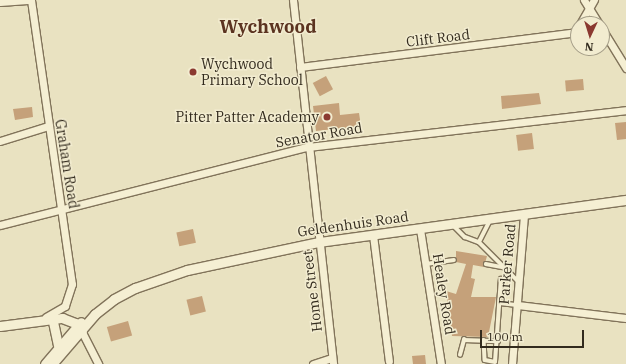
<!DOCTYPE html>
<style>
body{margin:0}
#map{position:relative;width:626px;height:364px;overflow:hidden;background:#e9e2c1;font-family:"IBM Plex Serif",serif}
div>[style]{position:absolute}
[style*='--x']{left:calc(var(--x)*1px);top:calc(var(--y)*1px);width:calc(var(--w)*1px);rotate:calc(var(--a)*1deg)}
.building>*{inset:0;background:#c5a17a;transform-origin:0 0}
.roads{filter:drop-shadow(1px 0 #81735a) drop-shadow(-1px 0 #81735a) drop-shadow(0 1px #81735a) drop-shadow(0 -1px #81735a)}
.lane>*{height:3.5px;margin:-1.75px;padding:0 1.75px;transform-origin:1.75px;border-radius:1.75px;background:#f5efd3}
.street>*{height:7px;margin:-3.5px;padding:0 3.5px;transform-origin:3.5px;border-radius:3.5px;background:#f5efd3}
.secondary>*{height:9px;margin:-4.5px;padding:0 4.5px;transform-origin:4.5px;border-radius:4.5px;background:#f5efd3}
.dots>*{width:11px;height:11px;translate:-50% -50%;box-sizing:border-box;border:2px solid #f2ecd0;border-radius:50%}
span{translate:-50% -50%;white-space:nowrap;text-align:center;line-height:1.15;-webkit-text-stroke:3px #f2ecd0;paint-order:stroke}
.street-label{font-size:14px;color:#322a1d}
.poi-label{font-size:14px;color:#322a1d}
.left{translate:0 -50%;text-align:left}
.right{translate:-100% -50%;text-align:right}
.district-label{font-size:18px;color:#5b3320;font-weight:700}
.north{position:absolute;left:570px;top:16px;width:40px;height:40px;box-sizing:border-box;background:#f2ecd0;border:1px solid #a59e88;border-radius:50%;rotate:184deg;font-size:11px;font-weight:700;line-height:16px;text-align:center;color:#322a1d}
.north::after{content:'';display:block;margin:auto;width:14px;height:18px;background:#8b3930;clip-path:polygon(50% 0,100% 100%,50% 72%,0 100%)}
.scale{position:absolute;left:480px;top:330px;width:104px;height:18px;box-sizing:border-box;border:2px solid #322a1d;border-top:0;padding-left:5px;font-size:12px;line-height:14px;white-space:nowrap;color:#322a1d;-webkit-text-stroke:3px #f2ecd0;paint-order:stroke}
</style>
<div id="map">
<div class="building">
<div style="left:326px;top:76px;width:15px;height:15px;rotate:62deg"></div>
<div style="left:583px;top:79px;width:11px;height:18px;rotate:85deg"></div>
<div style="clip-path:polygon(539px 93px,541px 104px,502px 109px,501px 96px)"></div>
<div style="clip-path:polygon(339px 103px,340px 115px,359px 113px,361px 126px,316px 131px,313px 106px)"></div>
<div style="clip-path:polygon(32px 107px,33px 117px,15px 120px,13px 109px)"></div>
<div style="clip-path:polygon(626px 122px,626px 139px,617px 140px,615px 123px)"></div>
<div style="left:532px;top:133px;width:16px;height:16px;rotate:83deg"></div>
<div style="left:193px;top:229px;width:14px;height:17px;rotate:78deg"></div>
<div style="clip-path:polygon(456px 251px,487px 256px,484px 267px,473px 265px,471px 278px,475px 279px,471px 297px,496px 297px,488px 337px,452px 336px,446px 291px,456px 294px,466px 264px,456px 262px)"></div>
<div style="left:202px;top:296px;width:16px;height:16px;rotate:76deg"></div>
<div style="left:128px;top:321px;width:15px;height:22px;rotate:74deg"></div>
<div style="clip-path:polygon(425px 355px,426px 364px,413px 364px,412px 356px)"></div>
</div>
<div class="roads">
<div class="lane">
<div style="--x:453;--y:225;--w:17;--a:45"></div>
<div style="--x:465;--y:237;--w:15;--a:20"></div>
<div style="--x:479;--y:242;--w:55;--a:45"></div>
<div style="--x:479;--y:242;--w:25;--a:-63"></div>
<div style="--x:426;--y:264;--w:28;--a:-8"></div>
<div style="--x:486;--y:264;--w:16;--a:11"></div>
<div style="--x:500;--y:303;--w:17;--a:7"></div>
<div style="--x:484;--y:340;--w:20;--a:87"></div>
<div style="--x:485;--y:360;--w:10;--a:11"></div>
<div style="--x:495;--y:362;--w:83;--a:-85.9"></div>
<div style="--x:460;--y:355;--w:16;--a:-75"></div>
<div style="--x:464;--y:340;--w:34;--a:2"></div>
</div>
<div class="street">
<div style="--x:31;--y:0;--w:287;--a:81.8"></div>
<div style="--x:72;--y:284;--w:23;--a:108"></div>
<div style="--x:65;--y:306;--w:22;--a:150"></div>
<div style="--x:293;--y:0;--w:366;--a:83.7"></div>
<div style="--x:584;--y:0;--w:28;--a:58"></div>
<div style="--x:0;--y:2;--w:31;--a:-4"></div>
<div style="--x:580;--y:24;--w:28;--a:-60"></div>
<div style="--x:602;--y:29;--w:46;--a:58.4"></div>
<div style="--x:300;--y:67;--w:280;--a:-7.2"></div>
<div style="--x:0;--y:141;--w:50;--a:-17.4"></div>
<div style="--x:0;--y:225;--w:317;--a:-14.3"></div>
<div style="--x:307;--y:147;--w:321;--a:-6.6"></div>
<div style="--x:420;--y:229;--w:137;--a:81.2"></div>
<div style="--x:373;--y:235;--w:127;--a:82.8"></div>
<div style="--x:517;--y:305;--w:110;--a:6.8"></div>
<div style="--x:82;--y:332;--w:36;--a:63"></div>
<div style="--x:313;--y:364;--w:20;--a:-18"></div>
<div style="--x:512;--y:364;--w:150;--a:-85.4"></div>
</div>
<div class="secondary">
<div style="--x:52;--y:317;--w:29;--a:78"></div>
<div style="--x:0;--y:326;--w:63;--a:-7.4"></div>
<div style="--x:62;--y:318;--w:14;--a:21"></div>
<div style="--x:75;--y:323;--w:11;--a:52"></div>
<div style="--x:45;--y:364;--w:55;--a:-49.4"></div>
<div style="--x:52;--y:364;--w:66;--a:-49.3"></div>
<div style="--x:95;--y:314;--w:24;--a:-38"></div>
<div style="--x:114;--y:299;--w:24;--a:-28"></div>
<div style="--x:135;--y:288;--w:55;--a:-19.1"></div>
<div style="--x:187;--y:270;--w:135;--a:-12"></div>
<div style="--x:319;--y:242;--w:310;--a:-7.8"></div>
</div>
</div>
<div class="dots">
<div style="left:193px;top:72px;background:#8b3930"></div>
<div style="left:327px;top:117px;background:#8b3930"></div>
</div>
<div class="street-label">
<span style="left:438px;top:38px;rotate:-7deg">Clift Road</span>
<span style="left:319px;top:135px;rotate:-10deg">Senator Road</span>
<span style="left:67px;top:164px;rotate:81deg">Graham Road</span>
<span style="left:353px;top:224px;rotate:-8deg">Geldenhuis Road</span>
<span style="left:507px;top:264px;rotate:-85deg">Parker Road</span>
<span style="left:312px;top:291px;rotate:-97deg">Home Street</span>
<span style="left:444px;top:294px;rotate:81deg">Healey Road</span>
</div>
<div class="poi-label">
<span class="left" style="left:201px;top:72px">Wychwood<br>Primary School</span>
<span class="right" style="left:319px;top:117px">Pitter Patter Academy</span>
</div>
<div class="district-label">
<span style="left:268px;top:27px">Wychwood</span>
</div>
<div class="north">N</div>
<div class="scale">100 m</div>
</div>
